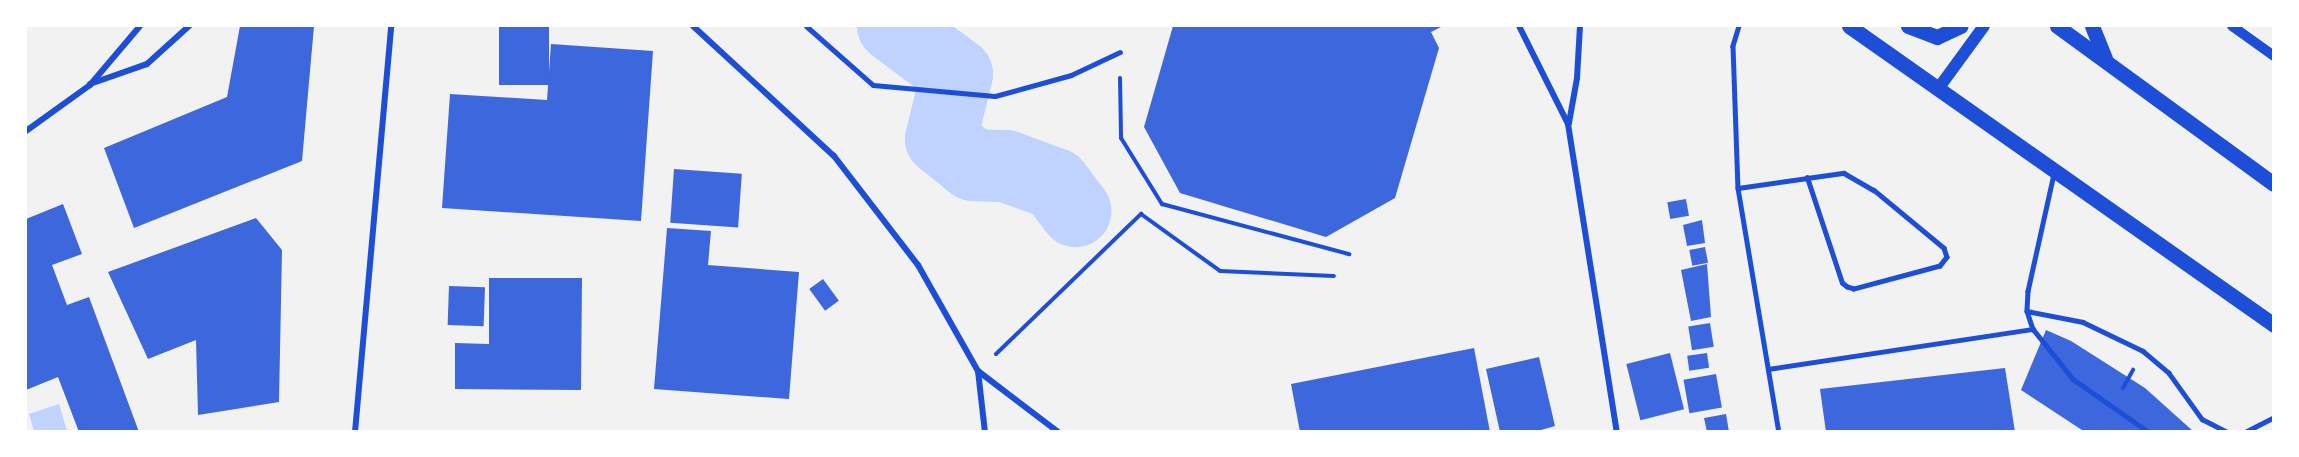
<!DOCTYPE html>
<style>
body{margin:0}
#map{position:relative;width:2299px;height:457px;overflow:hidden;background:#f2f2f2;font-family:Ubuntu,sans-serif}
div>[style]{position:absolute}
[style*='--x']{left:calc(var(--x)*1px);top:calc(var(--y)*1px);width:calc(var(--w)*1px);rotate:calc(var(--a)*1deg)}
.water>*{inset:0;background:#bfd3fe}
.river>*{height:72px;margin:-36px;padding:0 36px;transform-origin:36px;border-radius:36px;background:#bfd3fe}
.building>*{inset:0;background:#3d67dc;transform-origin:0 0}
.path>*{height:4px;margin:-2px;padding:0 2px;transform-origin:2px;border-radius:2px;background:#1d4ed8}
.service>*{height:4.5px;margin:-2.25px;padding:0 2.25px;transform-origin:2.25px;border-radius:2.25px;background:#1d4ed8}
.pedestrian>*{height:5px;margin:-2.5px;padding:0 2.5px;transform-origin:2.5px;border-radius:2.5px;background:#1d4ed8}
.minor>*{height:6px;margin:-3px;padding:0 3px;transform-origin:3px;border-radius:3px;background:#1d4ed8}
.tertiary>*{height:10px;margin:-5px;padding:0 5px;transform-origin:5px;border-radius:5px;background:#1d4ed8}
.secondary>*{height:12px;margin:-6px;padding:0 6px;transform-origin:6px;border-radius:6px;background:#1d4ed8}
.primary>*{height:15px;margin:-7.5px;padding:0 7.5px;transform-origin:7.5px;border-radius:7.5px;background:#1d4ed8}
span{translate:-50% -50%;white-space:nowrap;text-align:center;line-height:1.15;-webkit-text-stroke:4.5px #fff;paint-order:stroke}
.frame{position:absolute;inset:0;border:27px solid #fff;pointer-events:none}
</style>
<div id="map">
<div class="water">
<div style="clip-path:polygon(59px 404px,67px 431px,34px 431px,29px 414px)"></div>
</div>
<div class="river">
<div style="--x:893;--y:26;--w:80;--a:36.9"></div>
<div style="--x:957;--y:74;--w:67;--a:103.8"></div>
<div style="--x:941;--y:139;--w:41;--a:39.1"></div>
<div style="--x:973;--y:165;--w:33;--a:2"></div>
<div style="--x:1006;--y:166;--w:52;--a:20.2"></div>
<div style="--x:1055;--y:184;--w:34;--a:53"></div>
</div>
<div class="building">
<div style="clip-path:polygon(240px 26px,314px 26px,302px 161px,134px 228px,104px 148px,227px 97px)"></div>
<div style="left:499px;top:26px;width:50px;height:59px"></div>
<div style="clip-path:polygon(1173px 26px,1443px 26px,1431px 32px,1439px 48px,1395px 198px,1326px 237px,1180px 193px,1144px 127px)"></div>
<div style="clip-path:polygon(551px 44px,653px 51px,641px 221px,442px 208px,450px 94px,547px 100px)"></div>
<div style="left:674px;top:169px;width:68px;height:54px;rotate:4deg"></div>
<div style="left:1686px;top:199px;width:17px;height:19px;rotate:80deg"></div>
<div style="clip-path:polygon(63px 204px,82px 254px,52px 265px,67px 305px,89px 297px,139px 432px,79px 432px,58px 377px,26px 390px,26px 219px)"></div>
<div style="clip-path:polygon(256px 218px,282px 250px,279px 402px,198px 415px,196px 340px,148px 359px,108px 272px)"></div>
<div style="clip-path:polygon(1702px 220px,1705px 243px,1687px 246px,1683px 225px)"></div>
<div style="clip-path:polygon(667px 228px,711px 231px,708px 265px,799px 272px,789px 399px,654px 389px)"></div>
<div style="left:1705px;top:247px;width:16px;height:16px;rotate:79deg"></div>
<div style="clip-path:polygon(1707px 264px,1711px 317px,1691px 321px,1681px 270px)"></div>
<div style="clip-path:polygon(489px 278px,582px 278px,581px 390px,455px 389px,455px 343px,489px 344px)"></div>
<div style="left:823px;top:279px;width:27px;height:17px;rotate:54deg"></div>
<div style="left:449px;top:286px;width:36px;height:39px;rotate:2deg"></div>
<div style="left:1710px;top:323px;width:24px;height:22px;rotate:81deg"></div>
<div style="clip-path:polygon(2046px 330px,2071px 341px,2145px 388px,2194px 432px,2085px 432px,2021px 390px)"></div>
<div style="clip-path:polygon(1474px 348px,1490px 432px,1300px 432px,1291px 384px)"></div>
<div style="left:1670px;top:353px;width:58px;height:45px;rotate:76deg"></div>
<div style="left:1707px;top:353px;width:15px;height:20px;rotate:82deg"></div>
<div style="clip-path:polygon(1539px 357px,1555px 426px,1534px 432px,1500px 432px,1486px 369px)"></div>
<div style="clip-path:polygon(2005px 368px,2015px 432px,1826px 432px,1820px 389px)"></div>
<div style="left:1716px;top:374px;width:34px;height:33px;rotate:80deg"></div>
<div style="clip-path:polygon(1726px 414px,1729px 432px,1707px 432px,1704px 418px)"></div>
</div>
<div class="path">
<div style="--x:1120;--y:78;--w:60;--a:89"></div>
<div style="--x:1121;--y:138;--w:78;--a:58.2"></div>
<div style="--x:1162;--y:204;--w:194;--a:15"></div>
<div style="--x:996;--y:354;--w:202;--a:-44"></div>
<div style="--x:1141;--y:214;--w:97;--a:35.8"></div>
<div style="--x:1220;--y:271;--w:114;--a:2.5"></div>
<div style="--x:2123;--y:388;--w:21;--a:-61"></div>
</div>
<div class="service">
<div style="--x:1739;--y:26;--w:21;--a:107"></div>
<div style="--x:1733;--y:46;--w:142;--a:88"></div>
<div style="--x:1738;--y:188;--w:247;--a:80.5"></div>
<div style="--x:2054;--y:174;--w:120;--a:102.5"></div>
<div style="--x:2028;--y:291;--w:20;--a:93"></div>
<div style="--x:2027;--y:311;--w:19;--a:72"></div>
<div style="--x:2033;--y:329;--w:64;--a:51.3"></div>
<div style="--x:2073;--y:379;--w:93;--a:34.9"></div>
<div style="--x:1738;--y:188;--w:70;--a:-8.2"></div>
<div style="--x:1807;--y:178;--w:37;--a:-8"></div>
<div style="--x:1844;--y:173;--w:34;--a:30"></div>
<div style="--x:1874;--y:190;--w:91;--a:39.6"></div>
<div style="--x:1944;--y:248;--w:9;--a:72"></div>
<div style="--x:1947;--y:257;--w:11;--a:128"></div>
<div style="--x:1940;--y:266;--w:89;--a:165"></div>
<div style="--x:1854;--y:289;--w:7;--a:-164"></div>
<div style="--x:1847;--y:287;--w:6;--a:-141"></div>
<div style="--x:1842;--y:283;--w:111;--a:-108.4"></div>
<div style="--x:2027;--y:311;--w:57;--a:11.1"></div>
<div style="--x:2083;--y:322;--w:67;--a:25.8"></div>
<div style="--x:2143;--y:351;--w:34;--a:40"></div>
<div style="--x:2169;--y:373;--w:57;--a:54.3"></div>
<div style="--x:2202;--y:419;--w:28;--a:27"></div>
<div style="--x:1768;--y:369;--w:268;--a:-8.6"></div>
<div style="--x:2245;--y:432;--w:33;--a:-27"></div>
</div>
<div class="pedestrian">
<div style="--x:806;--y:26;--w:89;--a:41.4"></div>
<div style="--x:873;--y:85;--w:122;--a:5.2"></div>
<div style="--x:995;--y:96;--w:79;--a:-15.4"></div>
<div style="--x:1071;--y:75;--w:54;--a:-25.1"></div>
</div>
<div class="minor">
<div style="--x:693;--y:26;--w:192;--a:42.7"></div>
<div style="--x:834;--y:156;--w:138;--a:52.4"></div>
<div style="--x:918;--y:265;--w:122;--a:60.5"></div>
<div style="--x:978;--y:371;--w:101;--a:37.3"></div>
<div style="--x:1519;--y:26;--w:110;--a:63.4"></div>
<div style="--x:1568;--y:124;--w:312;--a:81"></div>
<div style="--x:90;--y:84;--w:60;--a:-19.3"></div>
<div style="--x:147;--y:64;--w:57;--a:-42.1"></div>
<div style="--x:1569;--y:123;--w:46;--a:-79.9"></div>
<div style="--x:1577;--y:78;--w:52;--a:-86.7"></div>
<div style="--x:26;--y:131;--w:79;--a:-35.7"></div>
<div style="--x:90;--y:85;--w:77;--a:-49.7"></div>
<div style="--x:978;--y:371;--w:61;--a:83.5"></div>
<div style="--x:355;--y:432;--w:408;--a:-84.9"></div>
</div>
<div class="tertiary">
<div style="--x:2232;--y:26;--w:52;--a:35.5"></div>
</div>
<div class="secondary">
<div style="--x:1938;--y:89;--w:78;--a:-53.9"></div>
</div>
<div class="primary">
<div style="--x:1849;--y:26;--w:520;--a:35.13"></div>
<div style="--x:1908;--y:26;--w:31;--a:21"></div>
<div style="--x:1937;--y:37;--w:26;--a:-25"></div>
<div style="--x:2057;--y:26;--w:268;--a:36.1"></div>
<div style="--x:2092;--y:26;--w:35;--a:68"></div>
</div>
<div class="frame"></div>
</div>
